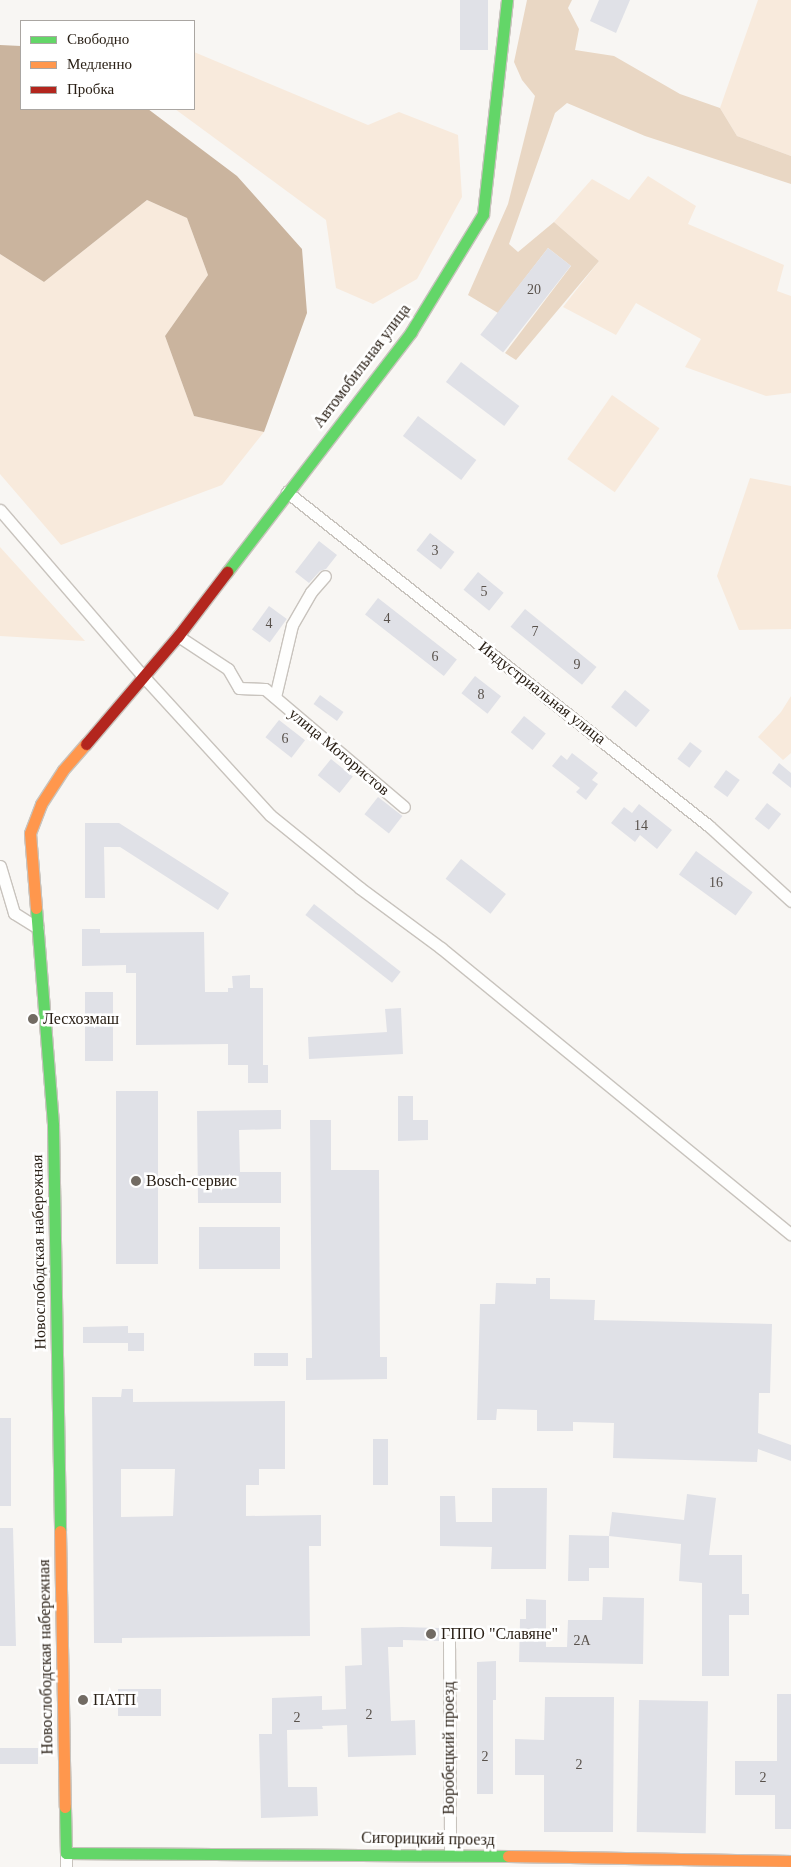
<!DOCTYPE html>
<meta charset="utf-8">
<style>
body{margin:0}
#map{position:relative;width:791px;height:1867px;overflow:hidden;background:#f8f6f3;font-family:Georgia,serif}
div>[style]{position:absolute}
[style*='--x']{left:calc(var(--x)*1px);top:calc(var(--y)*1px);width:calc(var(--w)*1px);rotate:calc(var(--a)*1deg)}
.green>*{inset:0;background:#f8eadc;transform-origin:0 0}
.forest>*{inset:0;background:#e9d7c4}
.water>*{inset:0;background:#cab49e}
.building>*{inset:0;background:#e0e1e7;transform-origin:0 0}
.roads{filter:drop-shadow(1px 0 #c8c3bd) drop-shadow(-1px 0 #c8c3bd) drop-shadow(0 1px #c8c3bd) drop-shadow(0 -1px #c8c3bd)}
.street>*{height:11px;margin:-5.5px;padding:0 5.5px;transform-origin:5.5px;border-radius:5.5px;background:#fefefd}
.fast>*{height:11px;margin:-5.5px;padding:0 5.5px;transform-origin:5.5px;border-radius:5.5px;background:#63d668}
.slow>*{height:11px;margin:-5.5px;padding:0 5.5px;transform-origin:5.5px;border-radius:5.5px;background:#ff974d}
.jam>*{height:11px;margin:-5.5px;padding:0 5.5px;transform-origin:5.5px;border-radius:5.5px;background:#b3261e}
.dots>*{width:14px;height:14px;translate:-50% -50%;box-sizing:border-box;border:2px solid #fff;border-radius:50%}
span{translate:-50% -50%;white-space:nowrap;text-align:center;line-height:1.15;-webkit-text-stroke:5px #fff;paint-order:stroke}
.number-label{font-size:14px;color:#58514b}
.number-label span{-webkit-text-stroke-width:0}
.street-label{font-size:16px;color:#2a2016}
.poi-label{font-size:16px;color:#2a2016}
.left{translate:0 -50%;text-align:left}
.legend{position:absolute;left:20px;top:20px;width:175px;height:90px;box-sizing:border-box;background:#fff;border:1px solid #aaa6a2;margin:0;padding:6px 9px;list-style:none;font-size:15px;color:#2a2016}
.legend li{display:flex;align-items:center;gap:10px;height:25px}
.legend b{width:25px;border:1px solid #aaa6a2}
</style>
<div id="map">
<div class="green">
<div style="clip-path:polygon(758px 0,791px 0,791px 156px,737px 136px,720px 108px)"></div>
<div style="clip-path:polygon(194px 52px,368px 125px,399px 112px,458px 135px,462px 197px,417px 279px,373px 304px,336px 288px,326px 220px,175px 109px,194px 109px)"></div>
<div style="clip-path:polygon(648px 176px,696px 206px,688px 224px,784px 265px,777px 291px,791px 296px,791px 393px,766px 396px,685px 367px,701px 339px,636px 303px,616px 335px,563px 307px,599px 261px,554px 222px,592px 179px,629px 200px)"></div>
<div style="clip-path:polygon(147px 200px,187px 218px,208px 275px,165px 336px,194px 416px,264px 432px,222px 485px,61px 545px,0 474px,0 254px,44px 282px)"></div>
<div style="left:612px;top:395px;width:58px;height:78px;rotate:35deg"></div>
<div style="clip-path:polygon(750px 478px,791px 486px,791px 629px,739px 630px,717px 576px)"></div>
<div style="clip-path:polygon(0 547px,85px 641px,0 636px)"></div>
<div style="clip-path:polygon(791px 696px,791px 753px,783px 760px,758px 737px,781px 712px)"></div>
</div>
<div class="forest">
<div style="clip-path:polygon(527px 0,572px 0,568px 8px,579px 29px,575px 50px,614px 56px,680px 94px,720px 108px,737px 136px,791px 156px,791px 184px,645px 136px,567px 103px,555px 113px,509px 244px,518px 252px,554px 222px,599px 261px,516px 360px,505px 353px,571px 266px,548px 248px,498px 313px,468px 295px,508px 204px,535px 96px,522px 80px,514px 62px)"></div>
</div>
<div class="water">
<div style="clip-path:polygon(0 45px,21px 46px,21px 109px,148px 109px,237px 176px,302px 249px,307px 313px,264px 432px,194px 416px,165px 336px,208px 275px,187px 218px,147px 200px,44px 282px,0 254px)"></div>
</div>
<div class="building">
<div style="left:460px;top:0;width:28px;height:50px"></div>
<div style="clip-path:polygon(599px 0,630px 0,616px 33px,590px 21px)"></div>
<div style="left:548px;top:248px;width:29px;height:110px;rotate:38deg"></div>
<div style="left:461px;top:362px;width:73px;height:25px;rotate:37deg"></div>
<div style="left:418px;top:416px;width:73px;height:25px;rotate:37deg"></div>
<div style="left:430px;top:533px;width:31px;height:22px;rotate:38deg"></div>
<div style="clip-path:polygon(319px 541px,337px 555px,326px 569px,320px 571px,309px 583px,295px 572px)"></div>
<div style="left:478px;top:572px;width:33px;height:23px;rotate:39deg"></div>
<div style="left:378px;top:598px;width:100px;height:21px;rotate:38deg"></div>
<div style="left:269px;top:606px;width:22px;height:29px;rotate:36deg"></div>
<div style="left:525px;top:609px;width:92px;height:23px;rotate:39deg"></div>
<div style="left:475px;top:676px;width:33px;height:22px;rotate:38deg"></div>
<div style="left:625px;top:690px;width:32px;height:22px;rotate:39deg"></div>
<div style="left:320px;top:695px;width:29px;height:11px;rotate:36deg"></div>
<div style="left:524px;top:716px;width:28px;height:21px;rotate:39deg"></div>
<div style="left:279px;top:720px;width:33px;height:22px;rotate:38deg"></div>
<div style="left:690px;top:742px;width:15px;height:21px;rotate:37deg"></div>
<div style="clip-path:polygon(572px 753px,598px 773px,592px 780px,598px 784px,586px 800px,576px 792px,580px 788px,552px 766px,561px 755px,567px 760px)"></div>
<div style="left:331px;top:759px;width:28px;height:21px;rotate:39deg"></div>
<div style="clip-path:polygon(779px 763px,791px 773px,791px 788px,772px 773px)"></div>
<div style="left:726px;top:770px;width:17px;height:21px;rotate:36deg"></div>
<div style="left:378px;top:797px;width:31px;height:22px;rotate:38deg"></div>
<div style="left:767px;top:803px;width:18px;height:20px;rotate:38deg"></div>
<div style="clip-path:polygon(639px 804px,672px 830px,657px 849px,640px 835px,635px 842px,611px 823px,624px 807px,632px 813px)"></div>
<div style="clip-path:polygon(85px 823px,119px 823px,229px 893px,218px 910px,120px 847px,104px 847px,105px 898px,85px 898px)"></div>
<div style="left:696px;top:851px;width:70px;height:29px;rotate:36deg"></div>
<div style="left:461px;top:859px;width:57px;height:25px;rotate:38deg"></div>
<div style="left:314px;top:904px;width:110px;height:14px;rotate:38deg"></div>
<div style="clip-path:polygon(82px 929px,100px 929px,100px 933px,204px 932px,205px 992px,228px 992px,228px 988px,233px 988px,232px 976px,250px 975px,250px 988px,263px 988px,263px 1065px,268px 1065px,268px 1083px,248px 1083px,248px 1065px,228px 1065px,228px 1044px,136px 1045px,136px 973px,126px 973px,126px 965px,82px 966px)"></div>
<div style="left:85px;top:992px;width:28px;height:69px"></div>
<div style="clip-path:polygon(401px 1008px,403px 1054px,309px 1059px,308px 1037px,387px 1032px,385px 1009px)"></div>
<div style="left:116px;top:1091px;width:42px;height:173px"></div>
<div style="clip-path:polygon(398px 1096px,413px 1096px,413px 1120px,428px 1120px,428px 1140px,398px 1141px)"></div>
<div style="clip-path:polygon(281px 1110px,281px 1129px,239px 1130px,240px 1172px,281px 1172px,281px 1203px,198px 1203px,197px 1111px)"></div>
<div style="clip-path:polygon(310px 1120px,331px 1120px,331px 1170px,379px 1170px,380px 1357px,387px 1357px,387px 1379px,306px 1380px,306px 1358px,312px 1358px)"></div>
<div style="left:199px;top:1227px;width:81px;height:42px"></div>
<div style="clip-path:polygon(536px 1278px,550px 1278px,550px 1299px,595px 1300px,594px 1320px,772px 1324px,770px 1393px,759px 1393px,758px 1433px,791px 1445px,791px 1461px,758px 1449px,757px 1462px,613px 1458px,614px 1423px,573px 1422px,573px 1431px,537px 1431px,537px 1410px,497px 1409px,496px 1420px,477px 1420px,480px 1304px,495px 1304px,496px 1283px,536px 1284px)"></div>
<div style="clip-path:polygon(128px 1326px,128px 1333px,144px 1333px,144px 1351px,128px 1351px,128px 1337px,128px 1343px,83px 1343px,83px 1327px)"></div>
<div style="left:254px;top:1353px;width:34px;height:13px"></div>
<div style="clip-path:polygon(evenodd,122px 1389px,133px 1389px,133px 1402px,285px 1401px,285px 1469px,259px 1469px,259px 1485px,246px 1485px,246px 1516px,321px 1515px,321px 1546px,309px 1546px,310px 1636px,122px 1638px,122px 1643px,94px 1643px,92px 1397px,121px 1397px,122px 1389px,121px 1469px,175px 1469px,173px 1516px,121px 1517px,121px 1469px)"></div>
<div style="left:0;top:1418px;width:11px;height:88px"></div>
<div style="left:373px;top:1439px;width:15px;height:46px"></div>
<div style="clip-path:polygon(492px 1488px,547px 1488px,546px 1569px,491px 1569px,492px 1547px,440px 1546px,440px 1496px,455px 1496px,456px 1522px,492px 1522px)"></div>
<div style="clip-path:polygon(687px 1494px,716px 1498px,709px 1555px,742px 1555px,742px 1594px,749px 1594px,749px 1615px,729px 1615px,729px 1676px,702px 1676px,702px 1583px,679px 1581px,681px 1544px,609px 1536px,612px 1512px,684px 1520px)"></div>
<div style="clip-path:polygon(0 1528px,13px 1528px,16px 1646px,0 1646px)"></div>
<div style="clip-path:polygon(569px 1535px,609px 1536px,609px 1568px,589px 1568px,589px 1581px,568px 1581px)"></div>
<div style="clip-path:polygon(603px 1597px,644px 1598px,643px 1664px,519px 1662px,520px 1619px,526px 1619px,526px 1599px,546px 1600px,546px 1647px,567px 1647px,568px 1620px,602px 1620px)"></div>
<div style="clip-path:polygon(402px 1627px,439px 1628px,439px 1641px,403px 1640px,403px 1647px,388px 1647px,391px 1721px,415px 1720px,416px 1755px,348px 1757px,347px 1725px,322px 1726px,323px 1729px,287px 1730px,288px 1787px,317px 1787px,318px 1816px,261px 1818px,259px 1734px,272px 1734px,272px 1698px,322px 1696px,322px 1710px,346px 1709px,345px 1666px,362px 1665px,361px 1628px)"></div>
<div style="clip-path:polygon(496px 1661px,496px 1700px,493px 1700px,493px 1794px,477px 1794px,477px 1662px)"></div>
<div style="left:118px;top:1689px;width:43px;height:27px"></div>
<div style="clip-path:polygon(777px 1694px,791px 1694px,791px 1829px,775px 1829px,775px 1795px,735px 1795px,735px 1761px,777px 1761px)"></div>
<div style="clip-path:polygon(545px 1697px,614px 1697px,613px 1832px,544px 1832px,544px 1775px,515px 1775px,515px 1739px,544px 1740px)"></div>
<div style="left:639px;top:1700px;width:69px;height:132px;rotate:1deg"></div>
<div style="left:0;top:1748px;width:38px;height:16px"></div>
</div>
<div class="roads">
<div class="street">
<div style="--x:287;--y:492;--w:538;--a:38.36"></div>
<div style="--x:709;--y:826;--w:111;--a:42.4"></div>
<div style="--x:0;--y:510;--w:219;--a:49.3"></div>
<div style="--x:143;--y:676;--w:188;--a:47.6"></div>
<div style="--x:270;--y:815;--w:116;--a:39"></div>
<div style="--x:360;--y:888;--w:101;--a:36.5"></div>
<div style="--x:441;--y:948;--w:452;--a:39.3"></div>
<div style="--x:178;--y:636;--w:60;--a:33.4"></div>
<div style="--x:228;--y:669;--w:22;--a:60"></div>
<div style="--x:239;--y:688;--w:26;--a:2"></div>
<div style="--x:265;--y:689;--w:182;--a:40.3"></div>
<div style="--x:275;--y:697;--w:74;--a:-76.7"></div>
<div style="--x:292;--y:625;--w:38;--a:-60"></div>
<div style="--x:311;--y:592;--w:21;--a:-49"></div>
<div style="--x:0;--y:866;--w:49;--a:73.4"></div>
<div style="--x:14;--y:913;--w:28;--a:32"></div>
<div style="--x:449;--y:1641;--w:214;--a:89.7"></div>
<div style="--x:66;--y:1853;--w:14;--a:90"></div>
</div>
<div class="fast">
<div style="--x:227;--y:572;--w:302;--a:-52.5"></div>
<div style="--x:411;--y:332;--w:138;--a:-58.6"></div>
<div style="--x:483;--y:214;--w:215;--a:-83.6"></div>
<div style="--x:36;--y:908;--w:218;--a:85.5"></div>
<div style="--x:53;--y:1125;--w:406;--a:89"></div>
<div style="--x:65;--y:1807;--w:46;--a:88.8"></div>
<div style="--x:66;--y:1853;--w:442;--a:0.4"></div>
</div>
<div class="slow">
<div style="--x:36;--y:908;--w:75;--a:-94.6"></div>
<div style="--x:30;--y:833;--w:31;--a:-69"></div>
<div style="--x:41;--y:804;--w:40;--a:-57.1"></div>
<div style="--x:63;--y:770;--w:35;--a:-49"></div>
<div style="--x:60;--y:1531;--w:276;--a:89"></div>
<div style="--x:508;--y:1856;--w:283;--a:1"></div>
</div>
<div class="jam">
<div style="--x:86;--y:744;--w:142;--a:-49.6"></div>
<div style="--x:178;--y:636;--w:81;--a:-52.6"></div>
</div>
</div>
<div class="dots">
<div style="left:33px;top:1019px;background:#726b63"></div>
<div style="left:136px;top:1181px;background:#726b63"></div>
<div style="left:431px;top:1634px;background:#726b63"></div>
<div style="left:83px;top:1700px;background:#726b63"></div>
</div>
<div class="number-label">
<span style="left:534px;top:290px">20</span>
<span style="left:435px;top:551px">3</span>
<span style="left:484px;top:592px">5</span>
<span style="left:387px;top:619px">4</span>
<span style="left:269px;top:624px">4</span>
<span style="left:535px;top:632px">7</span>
<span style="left:435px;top:657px">6</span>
<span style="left:577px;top:665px">9</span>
<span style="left:481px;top:695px">8</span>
<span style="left:285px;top:739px">6</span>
<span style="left:641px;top:826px">14</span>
<span style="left:716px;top:883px">16</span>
<span style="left:582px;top:1641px">2А</span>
<span style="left:369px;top:1715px">2</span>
<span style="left:297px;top:1718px">2</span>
<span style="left:485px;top:1757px">2</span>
<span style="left:579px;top:1765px">2</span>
<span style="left:763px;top:1778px">2</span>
</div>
<div class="street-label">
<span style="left:362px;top:366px;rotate:-53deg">Автомобильная улица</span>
<span style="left:542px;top:693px;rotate:38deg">Индустриальная улица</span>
<span style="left:339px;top:752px;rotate:40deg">улица Мотористов</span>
<span style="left:39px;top:1252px;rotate:-91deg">Новослободская набережная</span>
<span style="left:46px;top:1657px;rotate:-91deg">Новослободская набережная</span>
<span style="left:449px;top:1748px;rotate:-90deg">Воробецкий проезд</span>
<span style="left:428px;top:1839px;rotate:1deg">Сигорицкий проезд</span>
</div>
<div class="poi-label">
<span class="left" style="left:43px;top:1019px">Лесхозмаш</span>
<span class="left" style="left:146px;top:1181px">Bosch-сервис</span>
<span class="left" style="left:441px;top:1634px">ГППО "Славяне"</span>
<span class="left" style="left:93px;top:1700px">ПАТП</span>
</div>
<ul class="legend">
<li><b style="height:6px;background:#63d668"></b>Свободно</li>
<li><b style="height:6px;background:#ff974d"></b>Медленно</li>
<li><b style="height:6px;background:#b3261e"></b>Пробка</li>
</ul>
</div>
